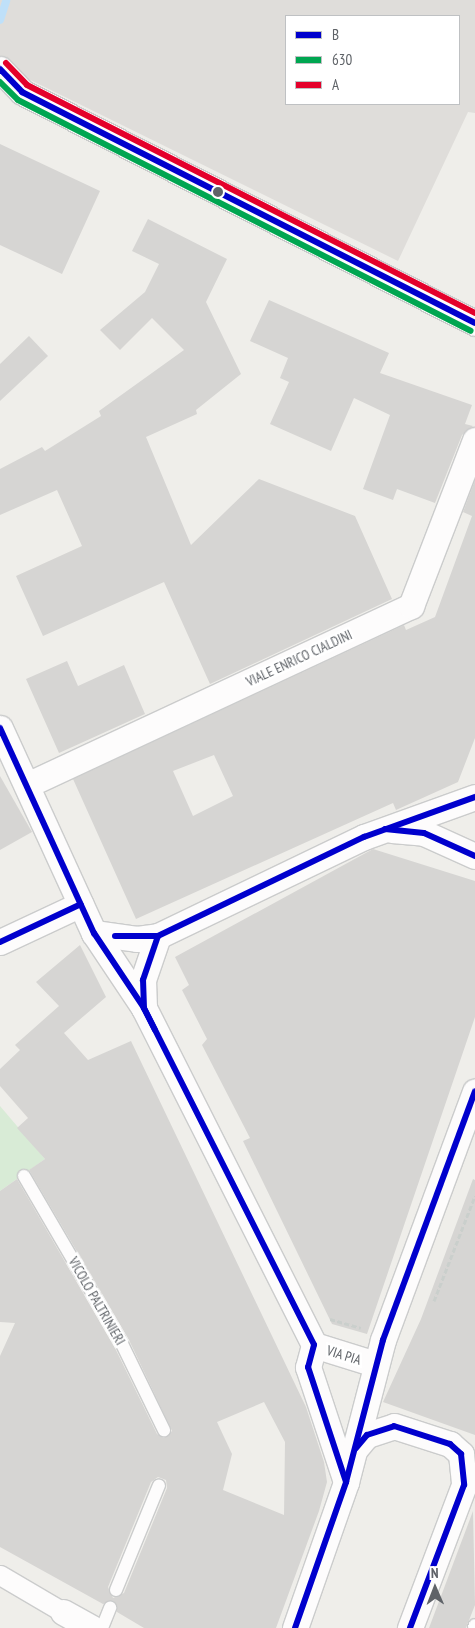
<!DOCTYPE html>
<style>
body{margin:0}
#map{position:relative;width:475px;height:1628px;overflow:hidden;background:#efeeea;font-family:"PT Sans Narrow",sans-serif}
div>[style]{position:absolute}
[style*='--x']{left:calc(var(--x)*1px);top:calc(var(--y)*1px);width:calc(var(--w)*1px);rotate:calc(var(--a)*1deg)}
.industrial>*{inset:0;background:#dfddda}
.green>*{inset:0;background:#d8ebd6}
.stream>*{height:8px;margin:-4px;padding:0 4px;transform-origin:4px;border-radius:4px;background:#bfe0f9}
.building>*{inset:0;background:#d6d5d3}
.path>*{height:3px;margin-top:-1.5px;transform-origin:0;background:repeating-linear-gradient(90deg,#cacfcc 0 5px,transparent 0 7.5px)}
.roads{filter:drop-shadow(1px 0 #cbcccc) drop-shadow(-1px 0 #cbcccc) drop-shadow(0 1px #cbcccc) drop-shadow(0 -1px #cbcccc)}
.service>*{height:12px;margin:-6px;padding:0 6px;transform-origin:6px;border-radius:6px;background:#fdfcfc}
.pedestrian>*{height:19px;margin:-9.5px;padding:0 9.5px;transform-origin:9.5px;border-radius:9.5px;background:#fdfcfc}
.minor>*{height:25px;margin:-12.5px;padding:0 12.5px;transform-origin:12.5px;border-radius:12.5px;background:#fdfcfc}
.bus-1>*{height:6px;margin:-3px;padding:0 3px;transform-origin:3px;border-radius:3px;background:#0000cd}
.bus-2>*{height:6px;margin:-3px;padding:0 3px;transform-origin:3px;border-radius:3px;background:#00a651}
.bus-3>*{height:6px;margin:-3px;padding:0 3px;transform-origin:3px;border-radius:3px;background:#e4002b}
.dots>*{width:14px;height:14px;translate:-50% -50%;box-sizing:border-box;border:2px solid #fff;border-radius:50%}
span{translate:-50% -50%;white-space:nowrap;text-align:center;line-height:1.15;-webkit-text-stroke:5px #fff;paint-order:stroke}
.street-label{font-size:14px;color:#5f6368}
.legend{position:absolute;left:285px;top:15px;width:175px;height:90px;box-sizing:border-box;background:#fff;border:1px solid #bfc1c3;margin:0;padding:6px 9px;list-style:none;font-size:15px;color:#5f6368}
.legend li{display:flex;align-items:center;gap:10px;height:25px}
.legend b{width:25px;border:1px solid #bfc1c3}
.north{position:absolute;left:410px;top:1563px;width:50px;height:50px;-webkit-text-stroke:4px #fff;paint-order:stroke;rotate:359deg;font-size:14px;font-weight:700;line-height:20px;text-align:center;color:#5f6368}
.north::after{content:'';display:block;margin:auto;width:18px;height:22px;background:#5f6368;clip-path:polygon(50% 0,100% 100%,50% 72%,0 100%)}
</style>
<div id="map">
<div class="industrial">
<div style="clip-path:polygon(evenodd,0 0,475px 0,475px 113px,468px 112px,398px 261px,0 65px,0 0,286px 16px,459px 16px,459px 104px,286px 104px,286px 16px)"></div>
</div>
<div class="green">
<div style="clip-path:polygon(0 1106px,45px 1159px,0 1191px)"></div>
</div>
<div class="stream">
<div style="--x:0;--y:20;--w:20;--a:-72"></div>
</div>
<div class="building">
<div style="clip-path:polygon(0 144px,100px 191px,62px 274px,0 245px)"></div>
<div style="clip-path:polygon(148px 219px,227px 259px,206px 302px,241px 374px,196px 410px,197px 414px,146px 437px,191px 545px,259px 479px,355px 516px,392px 599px,210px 684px,164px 582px,43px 636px,16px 576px,82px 546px,57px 490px,0 515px,0 469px,42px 447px,45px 451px,101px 416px,99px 411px,184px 350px,152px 318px,120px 350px,100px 330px,145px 292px,159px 264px,132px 251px)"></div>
<div style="clip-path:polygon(269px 300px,389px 353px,380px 373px,472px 405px,465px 424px,473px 426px,462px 435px,435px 503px,397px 489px,393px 500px,363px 489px,390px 415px,354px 398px,331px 451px,270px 424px,289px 382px,280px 378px,288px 358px,250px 341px)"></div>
<div style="clip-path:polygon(29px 336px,48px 356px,0 401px,0 364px)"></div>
<div style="clip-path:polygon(evenodd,475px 480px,475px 738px,458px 782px,396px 810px,393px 803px,136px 919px,73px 779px,404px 625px,406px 630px,435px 617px,472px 516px,463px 512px,475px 480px,214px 755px,233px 796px,193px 816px,173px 771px,214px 755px)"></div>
<div style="clip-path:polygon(67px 661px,78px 686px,124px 665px,145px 714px,59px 753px,26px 679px)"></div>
<div style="clip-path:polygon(0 776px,32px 832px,0 850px)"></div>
<div style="clip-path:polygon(373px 849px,475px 881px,475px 1017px,367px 1334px,332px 1324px,243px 1141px,250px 1138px,202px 1045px,207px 1039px,182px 990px,189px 985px,175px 957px)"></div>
<div style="clip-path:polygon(evenodd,80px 945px,106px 997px,64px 1033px,88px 1060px,131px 1041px,306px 1407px,324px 1462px,327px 1482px,319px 1511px,276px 1628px,144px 1628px,117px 1612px,113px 1601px,103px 1604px,0 1547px,0 1356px,15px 1323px,0 1322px,0 1191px,17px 1179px,115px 1348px,157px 1434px,164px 1438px,172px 1431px,129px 1340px,29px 1170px,45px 1159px,17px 1128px,28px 1118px,0 1086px,0 1069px,20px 1050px,15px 1045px,59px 1006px,36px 982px,80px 945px,264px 1402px,285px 1442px,284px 1515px,223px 1490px,232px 1454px,217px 1422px,264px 1402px,80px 945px,158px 1477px,166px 1480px,167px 1488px,124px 1593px,113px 1598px,108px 1587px,151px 1482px,158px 1477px)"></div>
<div style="clip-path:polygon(473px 1179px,475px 1180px,475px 1435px,383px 1402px,421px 1319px)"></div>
<div style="clip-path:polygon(473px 1511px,475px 1605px,466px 1628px,429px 1628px)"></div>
</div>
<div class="path">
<div style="--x:434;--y:1301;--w:113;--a:-68.7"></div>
<div style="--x:330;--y:1319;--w:32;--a:16"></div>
</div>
<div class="roads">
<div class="service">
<div style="--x:24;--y:1176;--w:194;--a:59.7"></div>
<div style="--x:122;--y:1344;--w:96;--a:64"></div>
<div style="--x:116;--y:1590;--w:113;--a:-67.7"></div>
<div style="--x:102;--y:1628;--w:22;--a:-68"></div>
<div style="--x:474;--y:1628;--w:3;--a:-72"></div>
</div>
<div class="pedestrian">
<div style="--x:0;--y:1575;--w:73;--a:30.4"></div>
</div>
<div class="minor">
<div style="--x:0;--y:69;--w:32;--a:46"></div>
<div style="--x:22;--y:92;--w:508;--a:27.02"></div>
<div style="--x:0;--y:728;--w:226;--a:65.4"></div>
<div style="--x:94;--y:933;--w:90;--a:56.3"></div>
<div style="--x:144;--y:1008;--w:377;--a:63.2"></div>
<div style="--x:314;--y:1345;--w:23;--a:105"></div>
<div style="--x:308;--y:1367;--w:121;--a:71.7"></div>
<div style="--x:27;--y:785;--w:424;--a:-25"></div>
<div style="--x:411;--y:606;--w:178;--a:-68.9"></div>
<div style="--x:392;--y:830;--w:32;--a:5"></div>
<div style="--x:424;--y:833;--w:56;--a:24.3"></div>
<div style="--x:94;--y:933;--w:43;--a:7.9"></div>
<div style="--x:137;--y:939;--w:21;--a:-8"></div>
<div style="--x:158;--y:936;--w:229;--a:-25.7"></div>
<div style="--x:364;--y:837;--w:118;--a:-19.8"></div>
<div style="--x:0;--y:942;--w:89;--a:-25.1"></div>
<div style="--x:144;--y:1008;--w:28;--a:-92"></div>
<div style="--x:143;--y:980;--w:46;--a:-71.2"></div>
<div style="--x:314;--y:1345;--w:64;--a:17.3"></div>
<div style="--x:356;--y:1448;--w:17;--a:-50"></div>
<div style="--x:367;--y:1435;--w:28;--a:-18"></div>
<div style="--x:394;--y:1426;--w:59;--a:17.8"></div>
<div style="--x:450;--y:1444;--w:15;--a:42"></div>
<div style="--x:461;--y:1454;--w:31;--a:84"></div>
<div style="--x:464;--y:1485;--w:153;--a:110.7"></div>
<div style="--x:63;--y:1612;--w:33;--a:29"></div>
<div style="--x:295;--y:1628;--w:155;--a:-70.7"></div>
<div style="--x:346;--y:1482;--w:147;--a:-75.4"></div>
<div style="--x:383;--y:1340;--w:265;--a:-69.7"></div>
</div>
</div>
<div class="bus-1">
<div style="--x:0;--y:69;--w:32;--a:46"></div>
<div style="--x:22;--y:92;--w:508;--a:27.02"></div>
<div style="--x:0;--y:728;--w:226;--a:65.4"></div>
<div style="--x:94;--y:933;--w:90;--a:56.3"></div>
<div style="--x:144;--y:1008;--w:377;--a:63.2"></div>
<div style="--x:314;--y:1345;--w:23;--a:105"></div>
<div style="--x:308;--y:1367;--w:121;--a:71.7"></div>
<div style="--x:385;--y:829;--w:39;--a:6"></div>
<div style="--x:424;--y:833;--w:56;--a:24.3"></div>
<div style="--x:115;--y:936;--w:43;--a:0"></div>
<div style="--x:158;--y:936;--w:229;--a:-25.7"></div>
<div style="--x:364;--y:837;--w:118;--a:-19.8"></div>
<div style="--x:0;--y:942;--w:89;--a:-25.1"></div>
<div style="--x:155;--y:1030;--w:25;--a:-117"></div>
<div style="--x:144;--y:1008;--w:28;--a:-92"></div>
<div style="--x:143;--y:980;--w:46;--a:-71.2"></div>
<div style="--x:356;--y:1448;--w:17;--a:-50"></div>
<div style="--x:367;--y:1435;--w:28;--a:-18"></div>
<div style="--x:394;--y:1426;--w:59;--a:17.8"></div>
<div style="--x:450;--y:1444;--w:15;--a:42"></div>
<div style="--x:461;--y:1454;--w:31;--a:84"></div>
<div style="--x:464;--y:1485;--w:153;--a:110.7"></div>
<div style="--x:295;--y:1628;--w:155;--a:-70.7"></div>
<div style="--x:346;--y:1482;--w:147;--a:-75.4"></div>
<div style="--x:383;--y:1340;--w:265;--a:-69.7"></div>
</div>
<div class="bus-2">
<div style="--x:0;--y:82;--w:25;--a:45"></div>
<div style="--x:18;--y:100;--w:508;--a:27.02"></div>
</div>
<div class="bus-3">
<div style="--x:6;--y:63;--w:30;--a:46"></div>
<div style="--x:27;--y:85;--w:503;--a:26.97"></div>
</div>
<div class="dots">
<div style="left:218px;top:192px;background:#5f6368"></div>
</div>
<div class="street-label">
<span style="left:299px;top:658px;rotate:-25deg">VIALE ENRICO CIALDINI</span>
<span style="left:97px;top:1301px;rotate:60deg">VICOLO PALTRINIERI</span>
<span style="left:344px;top:1355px;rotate:17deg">VIA PIA</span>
</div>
<ul class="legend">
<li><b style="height:6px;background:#0000cd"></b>B</li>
<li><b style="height:6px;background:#00a651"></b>630</li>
<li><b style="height:6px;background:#e4002b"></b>A</li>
</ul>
<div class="north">N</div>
</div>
